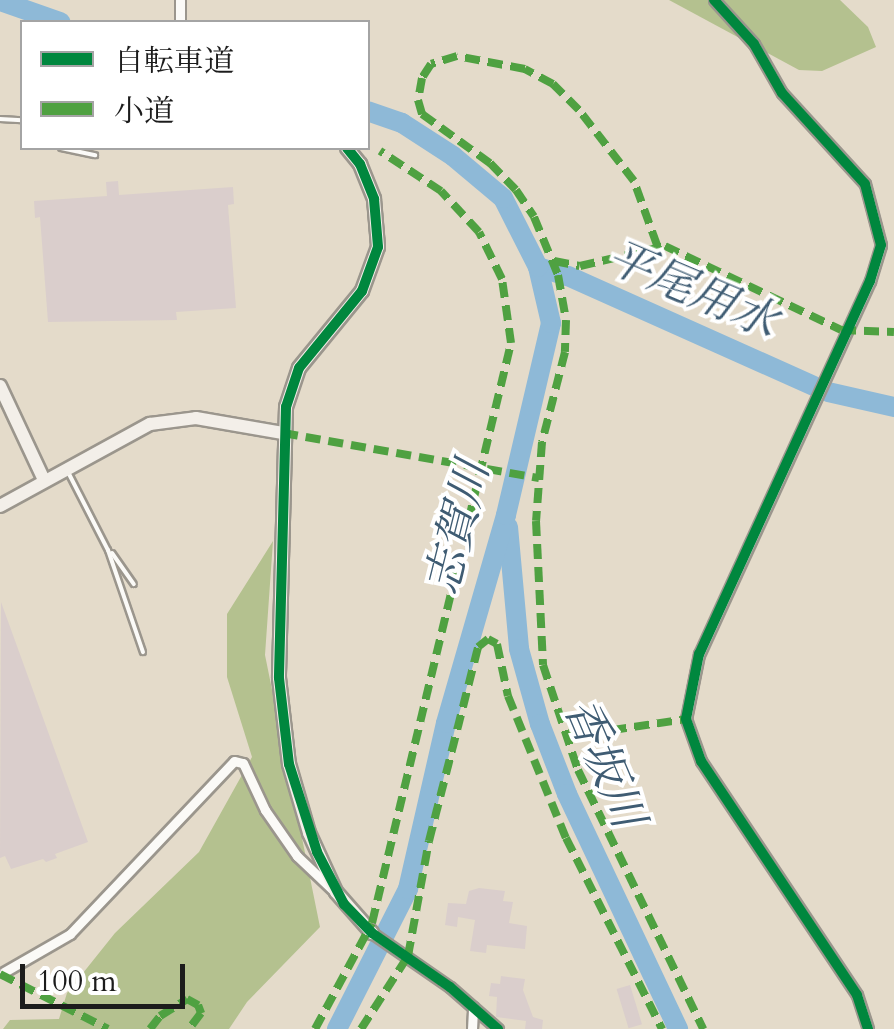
<!DOCTYPE html>
<meta charset="utf-8">
<style>
body{margin:0}
#map{position:relative;width:894px;height:1029px;overflow:hidden;background:#e4dbca;font-family:Cardo,"Noto Serif JP",serif}
div>[style]{position:absolute}
[style*='--x']{left:calc(var(--x)*1px);top:calc(var(--y)*1px);width:calc(var(--w)*1px);rotate:calc(var(--a)*1deg)}
.forest>*{inset:0;background:#b4c18f}
.river>*{height:20px;margin:-10px;padding:0 10px;transform-origin:10px;border-radius:10px;background:#8eb9d7}
.building>*{inset:0;background:#dacecc;transform-origin:0 0}
.roads{filter:drop-shadow(2px 0 #9b968d) drop-shadow(-2px 0 #9b968d) drop-shadow(0 2px #9b968d) drop-shadow(0 -2px #9b968d)}
.lane>*{height:4px;margin:-2px;padding:0 2px;transform-origin:2px;border-radius:2px;background:#fbfaf7}
.street>*{height:9px;margin:-4.5px;padding:0 4.5px;transform-origin:4.5px;border-radius:4.5px;background:#fbfaf7}
.secondary>*{height:12px;margin:-6px;padding:0 6px;transform-origin:6px;border-radius:6px;background:#f3efe9}
.quiet>*{height:8px;margin-top:-4px;transform-origin:0;background:repeating-linear-gradient(90deg,#4fa141 0 15px,transparent 0 23px)}
.cycleway>*{height:10px;margin:-5px;padding:0 5px;transform-origin:5px;border-radius:5px;background:#00873e}
span{translate:-50% -50%;white-space:nowrap;text-align:center;line-height:1.15;-webkit-text-stroke:8px #fff;paint-order:stroke}
.water-label{font-size:45px;color:#3f5c73;font-style:italic}
.legend{position:absolute;left:20px;top:20px;width:350px;height:130px;box-sizing:border-box;background:#fff;border:2px solid #a4a4a4;margin:0;padding:12px 18px;list-style:none;font-size:30px;color:#1c1c1c}
.legend li{display:flex;align-items:center;gap:20px;height:50px}
.legend b{width:50px;border:2px solid #a4a4a4}
.scale{position:absolute;left:20px;top:964px;width:165px;height:45px;box-sizing:border-box;border:5px solid #1c1c1c;border-top:0;padding-left:12px;font-size:30px;line-height:35px;white-space:nowrap;color:#1c1c1c;-webkit-text-stroke:8px #fff;paint-order:stroke}
</style>
<div id="map">
<div class="forest">
<div style="clip-path:polygon(669px 0,840px 0,868px 27px,876px 47px,822px 71px,799px 70px)"></div>
<div style="clip-path:polygon(273px 541px,265px 655px,320px 927px,247px 1002px,229px 1029px,3px 1029px,10px 1020px,59px 1019px,67px 993px,115px 933px,199px 852px,252px 757px,227px 677px,227px 614px)"></div>
</div>
<div class="river">
<div style="--x:0;--y:1;--w:64;--a:19.3"></div>
<div style="--x:538;--y:267;--w:31;--a:17"></div>
<div style="--x:568;--y:276;--w:269;--a:24.1"></div>
<div style="--x:828;--y:392;--w:68;--a:12.8"></div>
<div style="--x:508;--y:527;--w:122;--a:84.8"></div>
<div style="--x:519;--y:649;--w:78;--a:74.4"></div>
<div style="--x:540;--y:724;--w:75;--a:68.9"></div>
<div style="--x:567;--y:794;--w:260;--a:64.7"></div>
<div style="--x:337;--y:1029;--w:157;--a:-63.1"></div>
<div style="--x:408;--y:889;--w:170;--a:-77.1"></div>
<div style="--x:446;--y:723;--w:216;--a:-73.9"></div>
<div style="--x:506;--y:515;--w:197;--a:-76.8"></div>
<div style="--x:551;--y:323;--w:57;--a:-103.1"></div>
<div style="--x:538;--y:267;--w:77;--a:-116.9"></div>
<div style="--x:503;--y:198;--w:65;--a:-140"></div>
<div style="--x:453;--y:156;--w:61;--a:-147.1"></div>
<div style="--x:402;--y:123;--w:36;--a:-161"></div>
</div>
<div class="building">
<div style="clip-path:polygon(118px 181px,119px 195px,233px 187px,234px 204px,228px 205px,236px 308px,176px 312px,177px 320px,48px 322px,40px 217px,35px 218px,34px 201px,107px 196px,106px 182px)"></div>
<div style="clip-path:polygon(1px 602px,88px 842px,55px 854px,57px 858px,46px 862px,43px 859px,11px 869px,5px 856px,0 858px)"></div>
<div style="clip-path:polygon(479px 888px,505px 891px,503px 901px,513px 902px,509px 923px,527px 926px,525px 949px,487px 945px,486px 953px,470px 951px,475px 920px,458px 917px,457px 927px,445px 925px,448px 903px,466px 904px,469px 891px)"></div>
<div style="clip-path:polygon(501px 976px,525px 979px,523px 990px,533px 1017px,543px 1020px,542px 1029px,525px 1029px,526px 1021px,496px 1017px,497px 997px,489px 996px,491px 983px,500px 984px)"></div>
<div style="left:630px;top:985px;width:41px;height:14px;rotate:73deg"></div>
</div>
<div class="roads">
<div class="lane">
<div style="--x:0;--y:119;--w:22;--a:3"></div>
<div style="--x:61;--y:148;--w:35;--a:12"></div>
<div style="--x:68;--y:472;--w:88;--a:62.9"></div>
<div style="--x:108;--y:550;--w:108;--a:71.1"></div>
<div style="--x:112;--y:553;--w:38;--a:55"></div>
</div>
<div class="street">
<div style="--x:180;--y:0;--w:22;--a:90"></div>
<div style="--x:714;--y:0;--w:59;--a:47.7"></div>
<div style="--x:754;--y:44;--w:56;--a:60.3"></div>
<div style="--x:782;--y:93;--w:123;--a:47.6"></div>
<div style="--x:865;--y:184;--w:63;--a:75.3"></div>
<div style="--x:881;--y:245;--w:38;--a:107"></div>
<div style="--x:870;--y:281;--w:410;--a:114.6"></div>
<div style="--x:699;--y:654;--w:66;--a:101.3"></div>
<div style="--x:686;--y:719;--w:45;--a:70.3"></div>
<div style="--x:701;--y:761;--w:281;--a:56.3"></div>
<div style="--x:857;--y:995;--w:36;--a:72"></div>
<div style="--x:372;--y:933;--w:95;--a:34.7"></div>
<div style="--x:450;--y:987;--w:64;--a:41.2"></div>
<div style="--x:4;--y:972;--w:76;--a:-29.9"></div>
<div style="--x:70;--y:934;--w:238;--a:-46.5"></div>
<div style="--x:234;--y:761;--w:9;--a:13"></div>
<div style="--x:243;--y:763;--w:52;--a:64.9"></div>
<div style="--x:265;--y:810;--w:56;--a:55.2"></div>
<div style="--x:297;--y:856;--w:52;--a:43.5"></div>
<div style="--x:472;--y:1029;--w:22;--a:-87"></div>
</div>
<div class="secondary">
<div style="--x:347;--y:148;--w:21;--a:51"></div>
<div style="--x:360;--y:164;--w:38;--a:68"></div>
<div style="--x:374;--y:199;--w:48;--a:85.2"></div>
<div style="--x:378;--y:247;--w:47;--a:110"></div>
<div style="--x:362;--y:291;--w:99;--a:129.3"></div>
<div style="--x:299;--y:368;--w:41;--a:108.4"></div>
<div style="--x:286;--y:407;--w:271;--a:91.5"></div>
<div style="--x:279;--y:678;--w:87;--a:83.4"></div>
<div style="--x:289;--y:764;--w:72;--a:73.8"></div>
<div style="--x:309;--y:833;--w:65;--a:65.4"></div>
<div style="--x:336;--y:892;--w:55;--a:48.7"></div>
<div style="--x:0;--y:386;--w:104;--a:64.9"></div>
<div style="--x:0;--y:506;--w:171;--a:-28.7"></div>
<div style="--x:150;--y:424;--w:46;--a:-7.4"></div>
<div style="--x:196;--y:418;--w:88;--a:9.8"></div>
</div>
</div>
<div class="quiet">
<div style="--x:657;--y:245;--w:68;--a:-109.8"></div>
<div style="--x:634;--y:181;--w:90;--a:-127.8"></div>
<div style="--x:579;--y:110;--w:37;--a:-135"></div>
<div style="--x:553;--y:84;--w:32;--a:-152"></div>
<div style="--x:525;--y:69;--w:69;--a:-169.2"></div>
<div style="--x:457;--y:56;--w:27;--a:163"></div>
<div style="--x:431;--y:64;--w:17;--a:123"></div>
<div style="--x:422;--y:78;--w:22;--a:100"></div>
<div style="--x:418;--y:100;--w:15;--a:74"></div>
<div style="--x:422;--y:114;--w:84;--a:35.8"></div>
<div style="--x:490;--y:163;--w:37;--a:46"></div>
<div style="--x:516;--y:190;--w:32;--a:56"></div>
<div style="--x:534;--y:217;--w:63;--a:67.5"></div>
<div style="--x:558;--y:275;--w:46;--a:79.9"></div>
<div style="--x:566;--y:320;--w:32;--a:92"></div>
<div style="--x:565;--y:352;--w:93;--a:104.3"></div>
<div style="--x:542;--y:442;--w:79;--a:94.3"></div>
<div style="--x:536;--y:521;--w:144;--a:87.2"></div>
<div style="--x:543;--y:665;--w:111;--a:71.6"></div>
<div style="--x:578;--y:770;--w:288;--a:64.2"></div>
<div style="--x:554;--y:261;--w:26;--a:11"></div>
<div style="--x:580;--y:266;--w:87;--a:-13.2"></div>
<div style="--x:665;--y:246;--w:195;--a:25.5"></div>
<div style="--x:841;--y:330;--w:53;--a:2.2"></div>
<div style="--x:283;--y:433;--w:260;--a:10"></div>
<div style="--x:566;--y:737;--w:121;--a:-8.5"></div>
<div style="--x:0;--y:974;--w:121;--a:27"></div>
<div style="--x:150;--y:1029;--w:16;--a:-52"></div>
<div style="--x:160;--y:1016;--w:32;--a:-32"></div>
<div style="--x:187;--y:999;--w:13;--a:29"></div>
<div style="--x:198;--y:1005;--w:9;--a:69"></div>
<div style="--x:201;--y:1013;--w:20;--a:127"></div>
<div style="--x:315;--y:1029;--w:120;--a:-61.7"></div>
<div style="--x:372;--y:923;--w:596;--a:-76.52"></div>
<div style="--x:511;--y:343;--w:65;--a:-98"></div>
<div style="--x:502;--y:279;--w:52;--a:-116.1"></div>
<div style="--x:479;--y:232;--w:56;--a:-132.8"></div>
<div style="--x:441;--y:191;--w:73;--a:-146.7"></div>
<div style="--x:361;--y:1029;--w:87;--a:-57.2"></div>
<div style="--x:408;--y:956;--w:117;--a:-79.7"></div>
<div style="--x:429;--y:841;--w:200;--a:-75.8"></div>
<div style="--x:478;--y:647;--w:13;--a:-39"></div>
<div style="--x:488;--y:639;--w:10;--a:29"></div>
<div style="--x:497;--y:644;--w:53;--a:78.1"></div>
<div style="--x:508;--y:696;--w:153;--a:67.8"></div>
<div style="--x:566;--y:838;--w:214;--a:63.3"></div>
</div>
<div class="cycleway">
<div style="--x:714;--y:0;--w:59;--a:47.7"></div>
<div style="--x:754;--y:44;--w:56;--a:60.3"></div>
<div style="--x:782;--y:93;--w:123;--a:47.6"></div>
<div style="--x:865;--y:184;--w:63;--a:75.3"></div>
<div style="--x:881;--y:245;--w:38;--a:107"></div>
<div style="--x:870;--y:281;--w:410;--a:114.6"></div>
<div style="--x:699;--y:654;--w:66;--a:101.3"></div>
<div style="--x:686;--y:719;--w:45;--a:70.3"></div>
<div style="--x:701;--y:761;--w:281;--a:56.3"></div>
<div style="--x:857;--y:995;--w:36;--a:72"></div>
<div style="--x:347;--y:148;--w:21;--a:51"></div>
<div style="--x:360;--y:164;--w:38;--a:68"></div>
<div style="--x:374;--y:199;--w:48;--a:85.2"></div>
<div style="--x:378;--y:247;--w:47;--a:110"></div>
<div style="--x:362;--y:291;--w:99;--a:129.3"></div>
<div style="--x:299;--y:368;--w:41;--a:108.4"></div>
<div style="--x:286;--y:407;--w:271;--a:91.5"></div>
<div style="--x:279;--y:678;--w:87;--a:83.4"></div>
<div style="--x:289;--y:764;--w:92;--a:72.3"></div>
<div style="--x:317;--y:852;--w:59;--a:62.6"></div>
<div style="--x:344;--y:904;--w:40;--a:46"></div>
<div style="--x:372;--y:933;--w:95;--a:34.7"></div>
<div style="--x:450;--y:987;--w:64;--a:41.2"></div>
</div>
<div class="water-label">
<span style="left:692px;top:290px;rotate:23deg">平尾用水</span>
<span style="left:458px;top:528px;rotate:-76deg">志賀川</span>
<span style="left:604px;top:763px;rotate:67deg">香坂川</span>
</div>
<ul class="legend">
<li><b style="height:12px;background:#00873e"></b>自転車道</li>
<li><b style="height:12px;background:#4fa141"></b>小道</li>
</ul>
<div class="scale">100 m</div>
</div>
